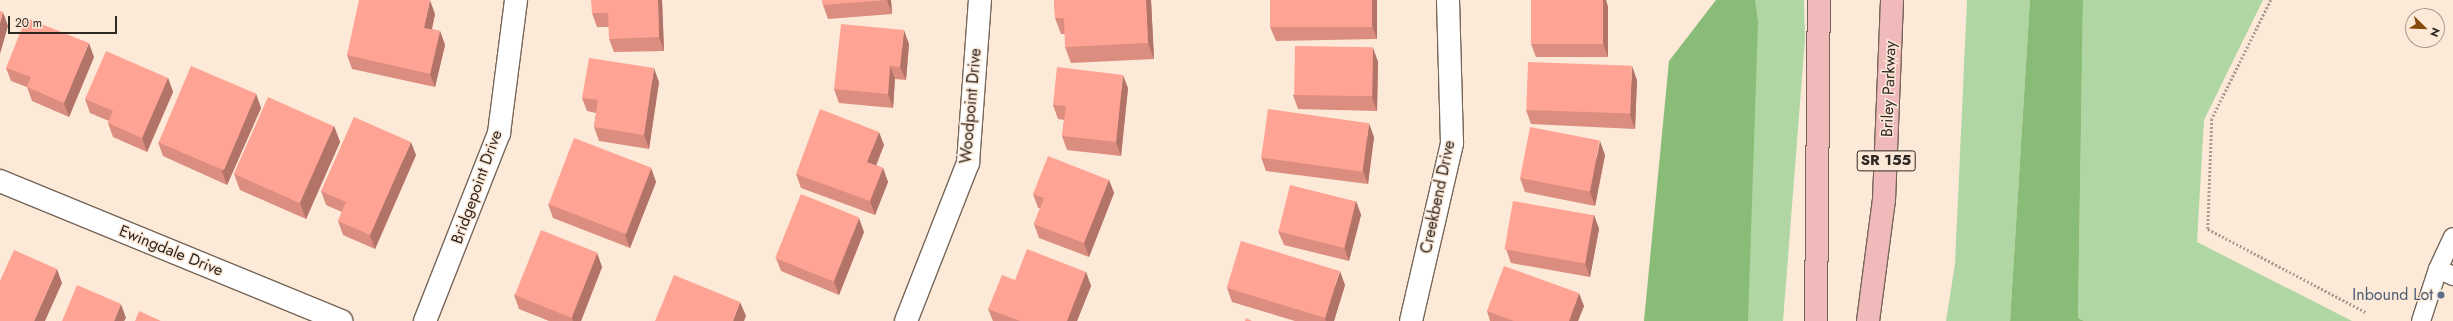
<!DOCTYPE html>
<style>
body{margin:0}
#map{position:relative;width:2453px;height:321px;overflow:hidden;background:#fce9d8;font-family:Jost,sans-serif}
div>[style]{position:absolute}
[style*='--x']{left:calc(var(--x)*1px);top:calc(var(--y)*1px);width:calc(var(--w)*1px);rotate:calc(var(--a)*1deg)}
.green>*{inset:0;background:#b0d7a3}
.forest>*{inset:0;background:#89bc77}
.path>*{height:2.5px;margin-top:-1.25px;transform-origin:0;background:repeating-linear-gradient(90deg,#aa9c90 0 2px,transparent 0 4px)}
.roads{filter:drop-shadow(1px 0 #766658) drop-shadow(-1px 0 #766658) drop-shadow(0 1px #766658) drop-shadow(0 -1px #766658)}
.service>*{height:18px;margin:-9px;padding:0 9px;transform-origin:9px;border-radius:9px;background:#fff}
.minor>*{height:22px;margin:-11px;padding:0 11px;transform-origin:11px;border-radius:11px;background:#fff}
.motorway>*{height:22px;margin:-11px;padding:0 11px;transform-origin:11px;border-radius:11px;background:#f0babb}
.wall>*{inset:0;background:#db8d7f}
.shaded-wall>*{inset:0;background:#b27368}
.building>*{inset:0;background:#ffa494;transform-origin:0 0}
.dots>*{width:11px;height:11px;translate:-50% -50%;box-sizing:border-box;border:2px solid #fce9d8;border-radius:50%}
span{translate:-50% -50%;white-space:nowrap;text-align:center;line-height:1.15;-webkit-text-stroke:3px #fce9d8;paint-order:stroke}
.shield-label span{padding:1px 3px;background:#fce9d8;border:1px solid;border-radius:3px;-webkit-text-stroke-width:0}
.shield-label{font-size:15px;color:#2f2822;font-weight:700}
.street-label{font-size:16px;color:#2f2822}
.service-label{font-size:16px;color:#4e5e75}
.right{translate:-100% -50%;text-align:right}
.north{position:absolute;left:2405px;top:8px;width:40px;height:40px;box-sizing:border-box;background:#fce9d8;border:1px solid #aa9c8f;border-radius:50%;rotate:113deg;font-size:11px;font-weight:700;line-height:16px;text-align:center;color:#2f2822}
.north::after{content:'';display:block;margin:auto;width:14px;height:18px;background:#874a0a;clip-path:polygon(50% 0,100% 100%,50% 72%,0 100%)}
.scale{position:absolute;left:8px;top:16px;width:109px;height:18px;box-sizing:border-box;border:2px solid #2f2822;border-top:0;padding-left:5px;font-size:12px;line-height:14px;white-space:nowrap;color:#2f2822;-webkit-text-stroke:3px #fce9d8;paint-order:stroke}
</style>
<div id="map">
<div class="green">
<div style="clip-path:polygon(1739px 0,1804px 0,1805px 39px,1783px 321px,1729px 321px)"></div>
<div style="clip-path:polygon(1967px 0,2030px 0,2010px 321px,1946px 321px,1955px 264px)"></div>
<div style="clip-path:polygon(2083px 0,2263px 0,2204px 120px,2197px 242px,2352px 321px,2084px 321px,2078px 318px)"></div>
</div>
<div class="forest">
<div style="clip-path:polygon(1716px 0,1755px 0,1758px 22px,1748px 321px,1644px 321px,1669px 61px)"></div>
<div style="clip-path:polygon(2030px 0,2083px 0,2078px 318px,2084px 321px,2010px 321px)"></div>
</div>
<div class="path">
<div style="--x:2271;--y:0;--w:133;--a:116.4"></div>
<div style="--x:2212;--y:119;--w:110;--a:92.1"></div>
<div style="--x:2208;--y:229;--w:180;--a:27.8"></div>
</div>
<div class="roads">
<div class="service">
<div style="--x:2438;--y:269;--w:17;--a:25"></div>
<div style="--x:2421;--y:321;--w:55;--a:-71.9"></div>
<div style="--x:2438;--y:269;--w:35;--a:-65"></div>
</div>
<div class="minor">
<div style="--x:0;--y:181;--w:369;--a:22.3"></div>
<div style="--x:425;--y:321;--w:202;--a:-68.5"></div>
<div style="--x:499;--y:133;--w:134;--a:-82.7"></div>
<div style="--x:906;--y:321;--w:170;--a:-68.6"></div>
<div style="--x:968;--y:163;--w:163;--a:-85.8"></div>
<div style="--x:1411;--y:321;--w:183;--a:-77"></div>
<div style="--x:1452;--y:143;--w:143;--a:-91.6"></div>
</div>
<div class="motorway">
<div style="--x:1816;--y:321;--w:321;--a:-89.5"></div>
<div style="--x:1868;--y:321;--w:122;--a:-82.5"></div>
<div style="--x:1884;--y:200;--w:200;--a:-87.7"></div>
</div>
</div>
<div class="wall">
<div style="clip-path:polygon(662px 0,664px 51px,614px 52px,609px 39px,609px 27px,597px 27px,592px 13px)"></div>
<div style="clip-path:polygon(822px 0,891px 0,892px 14px,828px 19px,823px 5px)"></div>
<div style="clip-path:polygon(1054px 0,1151px 0,1154px 59px,1071px 63px,1065px 47px,1065px 34px,1061px 34px,1055px 18px)"></div>
<div style="clip-path:polygon(1377px 0,1377px 39px,1276px 41px,1270px 27px)"></div>
<div style="clip-path:polygon(1531px 0,1606px 0,1608px 7px,1608px 57px,1536px 57px,1531px 44px)"></div>
<div style="clip-path:polygon(435px 14px,432px 29px,440px 31px,445px 45px,435px 87px,352px 69px,347px 55px)"></div>
<div style="clip-path:polygon(909px 44px,906px 80px,895px 79px,893px 108px,839px 103px,834px 89px)"></div>
<div style="clip-path:polygon(1373px 48px,1378px 62px,1377px 111px,1298px 109px,1293px 95px)"></div>
<div style="clip-path:polygon(94px 57px,69px 117px,32px 101px,27px 87px,11px 81px,6px 68px)"></div>
<div style="clip-path:polygon(168px 78px,173px 92px,147px 152px,113px 137px,108px 123px,109px 121px,90px 113px,85px 99px)"></div>
<div style="clip-path:polygon(1637px 80px,1635px 129px,1531px 124px,1526px 110px)"></div>
<div style="clip-path:polygon(659px 82px,649px 149px,599px 141px,594px 127px,596px 113px,587px 111px,582px 98px)"></div>
<div style="clip-path:polygon(1128px 88px,1121px 156px,1067px 150px,1062px 136px,1064px 120px,1058px 119px,1053px 105px)"></div>
<div style="clip-path:polygon(256px 94px,261px 108px,227px 185px,163px 156px,158px 142px)"></div>
<div style="clip-path:polygon(334px 126px,340px 142px,306px 219px,240px 190px,234px 174px)"></div>
<div style="clip-path:polygon(1374px 137px,1368px 184px,1266px 171px,1261px 157px)"></div>
<div style="clip-path:polygon(884px 145px,876px 165px,883px 168px,888px 182px,875px 215px,801px 188px,796px 174px)"></div>
<div style="clip-path:polygon(416px 155px,375px 249px,343px 235px,338px 221px,342px 212px,326px 205px,321px 191px)"></div>
<div style="clip-path:polygon(1605px 155px,1595px 206px,1525px 192px,1520px 178px)"></div>
<div style="clip-path:polygon(651px 168px,656px 182px,630px 248px,553px 218px,548px 204px)"></div>
<div style="clip-path:polygon(1109px 180px,1114px 193px,1089px 257px,1039px 238px,1034px 224px,1040px 208px,1038px 208px,1033px 194px)"></div>
<div style="clip-path:polygon(1356px 201px,1361px 215px,1349px 261px,1284px 245px,1278px 231px)"></div>
<div style="clip-path:polygon(1594px 215px,1599px 229px,1590px 277px,1511px 263px,1506px 249px)"></div>
<div style="clip-path:polygon(864px 232px,839px 295px,781px 271px,776px 258px)"></div>
<div style="clip-path:polygon(597px 253px,602px 267px,581px 321px,549px 321px,519px 309px,514px 295px)"></div>
<div style="clip-path:polygon(1086px 272px,1091px 286px,1077px 321px,993px 321px,988px 309px)"></div>
<div style="clip-path:polygon(1345px 285px,1334px 321px,1295px 321px,1232px 302px,1227px 288px)"></div>
<div style="clip-path:polygon(1584px 306px,1578px 321px,1490px 321px,1487px 311px)"></div>
</div>
<div class="shaded-wall">
<div style="clip-path:polygon(430px 0,435px 14px,429px 42px,424px 28px)"></div>
<div style="clip-path:polygon(658px 0,662px 0,664px 51px,659px 37px)"></div>
<div style="clip-path:polygon(887px 0,891px 0,892px 14px)"></div>
<div style="clip-path:polygon(1146px 0,1151px 0,1154px 59px,1148px 43px)"></div>
<div style="clip-path:polygon(1372px 0,1377px 0,1377px 39px,1372px 25px)"></div>
<div style="clip-path:polygon(1603px 0,1606px 0,1608px 7px,1608px 57px,1603px 43px)"></div>
<div style="clip-path:polygon(3px 12px,8px 26px,0 54px,0 23px)"></div>
<div style="clip-path:polygon(904px 30px,909px 44px,906px 80px,900px 67px)"></div>
<div style="clip-path:polygon(440px 31px,445px 45px,435px 87px,430px 74px)"></div>
<div style="clip-path:polygon(89px 43px,94px 57px,69px 117px,64px 103px)"></div>
<div style="clip-path:polygon(1373px 48px,1378px 62px,1377px 111px,1372px 97px)"></div>
<div style="clip-path:polygon(890px 66px,895px 79px,893px 108px,888px 94px)"></div>
<div style="clip-path:polygon(1632px 66px,1637px 80px,1635px 129px,1630px 115px)"></div>
<div style="clip-path:polygon(654px 68px,659px 82px,649px 149px,644px 135px)"></div>
<div style="clip-path:polygon(1123px 75px,1128px 88px,1121px 156px,1116px 142px)"></div>
<div style="clip-path:polygon(168px 78px,173px 92px,147px 152px,142px 138px)"></div>
<div style="clip-path:polygon(256px 94px,261px 108px,227px 185px,222px 171px)"></div>
<div style="clip-path:polygon(1369px 123px,1374px 137px,1368px 184px,1363px 171px)"></div>
<div style="clip-path:polygon(334px 126px,340px 142px,306px 219px,300px 203px)"></div>
<div style="clip-path:polygon(879px 132px,884px 145px,872px 176px,867px 162px)"></div>
<div style="clip-path:polygon(1600px 141px,1605px 155px,1595px 206px,1590px 192px)"></div>
<div style="clip-path:polygon(411px 142px,416px 155px,375px 249px,370px 235px)"></div>
<div style="clip-path:polygon(651px 168px,656px 182px,630px 248px,625px 235px)"></div>
<div style="clip-path:polygon(883px 168px,888px 182px,875px 215px,870px 201px)"></div>
<div style="clip-path:polygon(1109px 180px,1114px 193px,1089px 257px,1084px 243px)"></div>
<div style="clip-path:polygon(1356px 201px,1361px 215px,1349px 261px,1344px 247px)"></div>
<div style="clip-path:polygon(1594px 215px,1599px 229px,1590px 277px,1585px 263px)"></div>
<div style="clip-path:polygon(859px 218px,864px 232px,839px 295px,834px 281px)"></div>
<div style="clip-path:polygon(597px 253px,602px 267px,581px 321px,573px 321px,572px 318px)"></div>
<div style="clip-path:polygon(57px 269px,62px 283px,45px 321px,34px 321px)"></div>
<div style="clip-path:polygon(1340px 271px,1345px 285px,1334px 321px,1326px 321px,1325px 318px)"></div>
<div style="clip-path:polygon(1086px 272px,1091px 286px,1077px 321px,1067px 321px)"></div>
<div style="clip-path:polygon(1579px 293px,1584px 306px,1578px 321px,1569px 321px)"></div>
<div style="clip-path:polygon(740px 302px,746px 316px,744px 321px,733px 321px)"></div>
<div style="clip-path:polygon(121px 304px,126px 318px,124px 321px,114px 321px)"></div>
</div>
<div class="building">
<div style="clip-path:polygon(359px 0,430px 0,424px 28px,440px 31px,430px 74px,347px 55px)"></div>
<div style="clip-path:polygon(591px 0,658px 0,659px 37px,609px 39px,608px 13px,592px 13px)"></div>
<div style="clip-path:polygon(822px 0,887px 0,823px 5px)"></div>
<div style="clip-path:polygon(1054px 0,1146px 0,1148px 43px,1065px 47px,1064px 18px,1055px 18px)"></div>
<div style="left:1270px;top:0;width:102px;height:27px"></div>
<div style="left:1531px;top:0;width:72px;height:44px"></div>
<div style="clip-path:polygon(0 11px,3px 12px,0 23px)"></div>
<div style="clip-path:polygon(26px 18px,89px 43px,64px 103px,27px 87px,31px 77px,6px 68px)"></div>
<div style="clip-path:polygon(841px 24px,904px 30px,900px 67px,890px 66px,888px 94px,834px 89px)"></div>
<div style="left:1295px;top:46px;width:78px;height:49px;rotate:1deg"></div>
<div style="clip-path:polygon(106px 51px,168px 78px,142px 138px,108px 123px,113px 111px,85px 99px)"></div>
<div style="clip-path:polygon(589px 58px,654px 68px,644px 135px,594px 127px,598px 100px,582px 98px)"></div>
<div style="left:1528px;top:62px;width:104px;height:48px;rotate:2deg"></div>
<div style="left:191px;top:66px;width:71px;height:83px;rotate:23deg"></div>
<div style="clip-path:polygon(1057px 67px,1123px 75px,1116px 142px,1062px 136px,1066px 106px,1053px 105px)"></div>
<div style="left:268px;top:97px;width:72px;height:84px;rotate:24deg"></div>
<div style="clip-path:polygon(820px 109px,879px 132px,867px 162px,883px 168px,870px 201px,796px 174px)"></div>
<div style="left:1268px;top:109px;width:102px;height:49px;rotate:8deg"></div>
<div style="clip-path:polygon(354px 117px,411px 142px,370px 235px,338px 221px,346px 202px,321px 191px)"></div>
<div style="left:1530px;top:127px;width:71px;height:52px;rotate:11deg"></div>
<div style="left:574px;top:138px;width:83px;height:71px;rotate:21deg"></div>
<div style="clip-path:polygon(1048px 156px,1109px 180px,1084px 243px,1034px 224px,1044px 198px,1033px 194px)"></div>
<div style="left:1290px;top:185px;width:68px;height:48px;rotate:14deg"></div>
<div style="left:801px;top:194px;width:63px;height:69px;rotate:22deg"></div>
<div style="left:1513px;top:201px;width:82px;height:49px;rotate:10deg"></div>
<div style="left:541px;top:230px;width:61px;height:70px;rotate:22deg"></div>
<div style="left:1241px;top:241px;width:103px;height:49px;rotate:17deg"></div>
<div style="clip-path:polygon(1027px 249px,1086px 272px,1067px 321px,1020px 321px,988px 309px,1002px 275px,1015px 280px)"></div>
<div style="clip-path:polygon(14px 250px,57px 269px,34px 321px,0 321px,0 281px)"></div>
<div style="clip-path:polygon(1504px 266px,1579px 293px,1569px 321px,1514px 321px,1487px 311px)"></div>
<div style="clip-path:polygon(674px 275px,740px 302px,733px 321px,655px 321px)"></div>
<div style="clip-path:polygon(77px 285px,121px 304px,114px 321px,62px 321px)"></div>
<div style="clip-path:polygon(139px 311px,161px 321px,135px 321px)"></div>
<div style="clip-path:polygon(1246px 318px,1252px 321px,1245px 321px)"></div>
</div>
<div class="dots">
<div style="left:2441px;top:295px;background:#5c6f8a"></div>
</div>
<div class="shield-label">
<span style="left:1886px;top:161px">SR 155</span>
</div>
<div class="street-label">
<span style="left:1889px;top:89px;rotate:-88deg">Briley Parkway</span>
<span style="left:971px;top:106px;rotate:-85deg">Woodpoint Drive</span>
<span style="left:477px;top:187px;rotate:-70deg">Bridgepoint Drive</span>
<span style="left:1438px;top:197px;rotate:-78deg">Creekbend Drive</span>
<span style="left:171px;top:251px;rotate:22deg">Ewingdale Drive</span>
</div>
<div class="service-label">
<span class="right" style="left:2433px;top:295px">Inbound Lot</span>
</div>
<div class="north">N</div>
<div class="scale">20 m</div>
</div>
